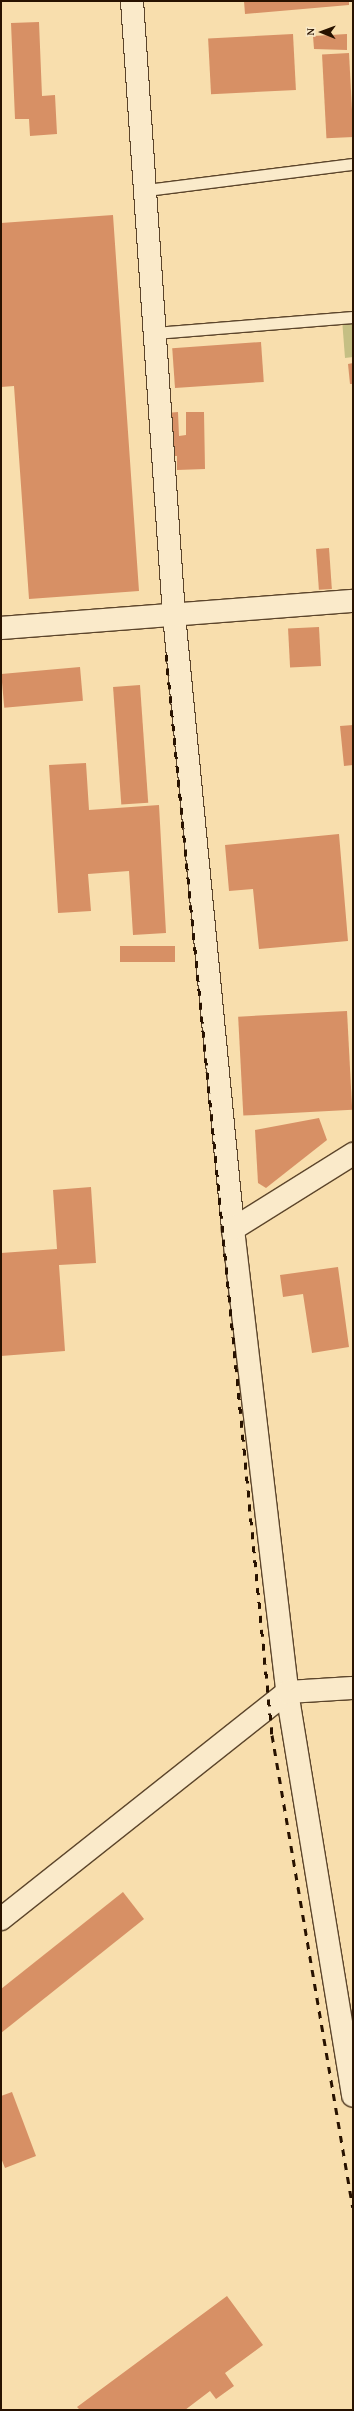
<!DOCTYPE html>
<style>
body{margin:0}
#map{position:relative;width:354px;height:2411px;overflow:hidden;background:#f8dead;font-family:"Gentium Book Plus",serif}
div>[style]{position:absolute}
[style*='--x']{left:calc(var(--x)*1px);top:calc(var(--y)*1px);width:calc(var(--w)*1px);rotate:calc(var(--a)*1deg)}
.green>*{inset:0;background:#c5bf84}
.building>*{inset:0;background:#d79065;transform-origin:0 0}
.roads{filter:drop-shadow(1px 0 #5c452b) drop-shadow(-1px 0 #5c452b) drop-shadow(0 1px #5c452b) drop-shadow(0 -1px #5c452b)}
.lane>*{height:11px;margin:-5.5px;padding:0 5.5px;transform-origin:5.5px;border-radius:5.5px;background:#faeaca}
.street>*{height:22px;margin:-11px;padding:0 11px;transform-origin:11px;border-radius:11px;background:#faeaca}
.rail>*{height:3px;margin-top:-1.5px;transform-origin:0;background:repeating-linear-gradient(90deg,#281200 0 7px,transparent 0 14px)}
span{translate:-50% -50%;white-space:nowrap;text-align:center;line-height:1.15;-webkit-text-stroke:3px #faeaca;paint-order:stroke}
.frame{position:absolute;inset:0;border:2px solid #281200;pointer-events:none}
.north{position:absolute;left:302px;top:12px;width:40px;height:40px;-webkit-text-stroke:3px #faeaca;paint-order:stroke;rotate:271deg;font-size:11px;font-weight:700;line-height:16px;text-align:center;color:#281200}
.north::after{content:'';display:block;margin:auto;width:14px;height:18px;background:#281200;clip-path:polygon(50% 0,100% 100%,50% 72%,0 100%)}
</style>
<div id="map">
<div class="green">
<div style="clip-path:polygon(353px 318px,353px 357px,345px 358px,342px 319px)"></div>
</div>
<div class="building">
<div style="clip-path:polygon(244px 1px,349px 1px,349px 5px,245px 14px)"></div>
<div style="clip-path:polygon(39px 22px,42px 96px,55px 95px,57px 134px,30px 136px,29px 119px,15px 119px,11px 23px)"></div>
<div style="left:293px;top:34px;width:56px;height:85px;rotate:87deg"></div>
<div style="clip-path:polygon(347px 34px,347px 50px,314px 49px,313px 36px)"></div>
<div style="left:349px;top:53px;width:84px;height:27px;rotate:87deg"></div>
<div style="clip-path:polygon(113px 215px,139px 591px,29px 599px,14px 386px,1px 387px,1px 223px)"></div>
<div style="left:261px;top:342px;width:40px;height:89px;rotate:86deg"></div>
<div style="clip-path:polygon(353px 363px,353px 384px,350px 384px,348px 364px)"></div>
<div style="clip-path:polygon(178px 412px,179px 436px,186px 435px,186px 412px,204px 412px,205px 469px,177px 470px,177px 456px,166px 456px,166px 413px)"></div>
<div style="left:329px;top:548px;width:41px;height:13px;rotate:86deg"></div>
<div style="left:319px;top:627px;width:39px;height:31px;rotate:87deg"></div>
<div style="left:80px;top:667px;width:34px;height:79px;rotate:85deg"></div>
<div style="left:140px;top:685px;width:118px;height:27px;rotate:86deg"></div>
<div style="clip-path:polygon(353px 725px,353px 765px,344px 766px,340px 726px)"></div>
<div style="clip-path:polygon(86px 763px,89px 810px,159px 805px,166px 933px,133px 935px,129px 871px,88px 874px,91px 911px,58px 913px,49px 765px)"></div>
<div style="clip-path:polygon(339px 834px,348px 941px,259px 949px,253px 889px,229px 891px,225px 845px)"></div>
<div style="left:175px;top:946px;width:16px;height:55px;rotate:90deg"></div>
<div style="left:347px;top:1011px;width:99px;height:109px;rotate:87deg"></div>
<div style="clip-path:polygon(319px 1118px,327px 1140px,266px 1188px,258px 1183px,255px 1130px)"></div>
<div style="clip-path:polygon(91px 1187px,96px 1263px,59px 1265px,65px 1351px,1px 1356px,1px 1253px,57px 1249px,53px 1190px)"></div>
<div style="clip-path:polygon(338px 1267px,349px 1347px,312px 1353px,303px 1294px,283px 1297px,280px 1275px)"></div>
<div style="clip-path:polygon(123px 1892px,144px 1919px,1px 2033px,1px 1989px)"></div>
<div style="clip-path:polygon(12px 2092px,36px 2156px,5px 2168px,1px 2158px,1px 2096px)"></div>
<div style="clip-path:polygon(227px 2296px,263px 2345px,225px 2373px,234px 2386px,216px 2399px,210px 2391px,185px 2410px,80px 2410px,77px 2407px)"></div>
</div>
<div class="roads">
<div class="lane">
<div style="--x:146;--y:190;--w:209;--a:-7.2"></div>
<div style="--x:154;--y:333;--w:200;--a:-4.6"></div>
</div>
<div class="street">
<div style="--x:132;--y:1;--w:615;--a:86.09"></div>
<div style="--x:174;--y:615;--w:617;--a:84.51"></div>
<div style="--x:233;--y:1229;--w:466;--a:83.3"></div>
<div style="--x:287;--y:1692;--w:409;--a:80.7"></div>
<div style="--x:1;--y:628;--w:353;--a:-4.4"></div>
<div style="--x:233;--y:1229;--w:142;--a:-32"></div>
<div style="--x:1;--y:1919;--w:365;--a:-38.4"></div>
<div style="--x:287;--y:1692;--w:66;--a:-3.5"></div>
</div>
</div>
<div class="rail">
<div style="--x:166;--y:654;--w:1086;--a:84.4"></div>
<div style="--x:272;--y:1735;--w:479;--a:80.3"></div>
</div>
<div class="frame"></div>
<div class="north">N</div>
</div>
